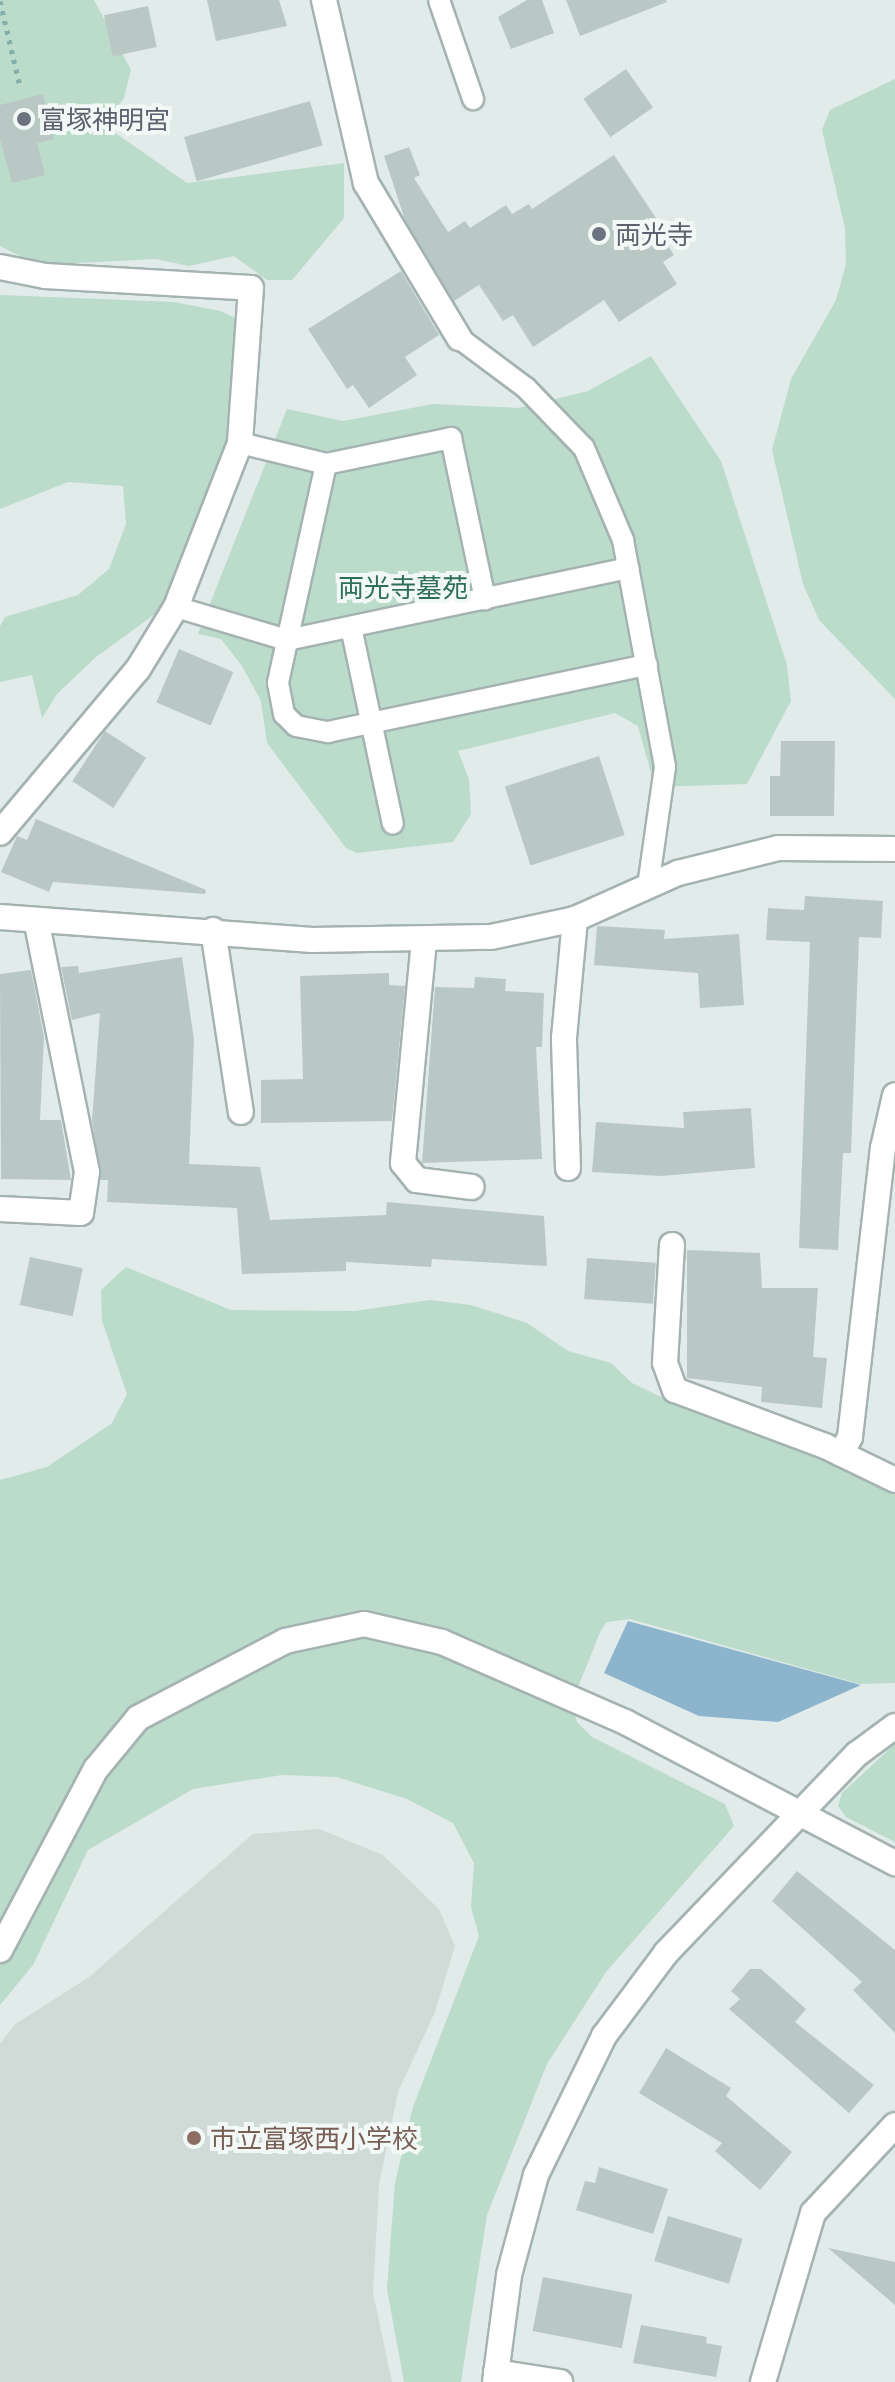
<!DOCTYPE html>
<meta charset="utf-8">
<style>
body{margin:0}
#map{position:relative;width:895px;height:2382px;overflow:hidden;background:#e1ebe9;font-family:Barlow,"Noto Sans JP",sans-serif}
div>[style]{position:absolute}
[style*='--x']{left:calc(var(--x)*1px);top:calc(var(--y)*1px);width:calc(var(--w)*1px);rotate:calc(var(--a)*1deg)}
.built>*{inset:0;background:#d0dbd8}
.green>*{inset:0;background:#bbdbcb}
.water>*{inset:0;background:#8cb4cd}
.building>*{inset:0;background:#bac8c5;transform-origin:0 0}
.path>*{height:5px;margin-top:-2.5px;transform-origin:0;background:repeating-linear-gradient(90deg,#83ada9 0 4px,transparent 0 10px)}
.roads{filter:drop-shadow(2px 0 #a4b3b1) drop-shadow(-2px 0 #a4b3b1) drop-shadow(0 2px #a4b3b1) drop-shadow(0 -2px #a4b3b1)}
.lane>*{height:20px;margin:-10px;padding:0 10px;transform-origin:10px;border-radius:10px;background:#fff}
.street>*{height:24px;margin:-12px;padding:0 12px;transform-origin:12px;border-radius:12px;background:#fff}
.dots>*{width:22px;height:22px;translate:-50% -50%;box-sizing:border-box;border:4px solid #f2f8f6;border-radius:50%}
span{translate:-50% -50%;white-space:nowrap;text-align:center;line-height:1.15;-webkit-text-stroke:8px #f2f8f6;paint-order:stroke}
.worship-label{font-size:26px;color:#5b616d}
.left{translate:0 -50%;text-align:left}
.park-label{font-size:26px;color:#2f6f57}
.education-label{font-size:26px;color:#785e54}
</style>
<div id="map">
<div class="built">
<div style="clip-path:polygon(319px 1829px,383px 1855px,439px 1909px,455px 1946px,435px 2012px,398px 2092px,379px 2185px,373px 2293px,392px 2382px,0 2382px,0 2044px,14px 2025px,89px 1977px,253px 1834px)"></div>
</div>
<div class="green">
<div style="clip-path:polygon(0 0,94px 0,131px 70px,124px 98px,104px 125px,187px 183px,344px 163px,344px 218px,292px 280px,267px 280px,234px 256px,189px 266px,156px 259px,37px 265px,0 246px)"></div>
<div style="clip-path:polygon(895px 79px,895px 699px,819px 620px,803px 584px,772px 450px,791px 379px,836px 300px,846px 264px,845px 228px,822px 130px,830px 110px)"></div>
<div style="clip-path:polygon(0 295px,174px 302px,220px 311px,253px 326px,259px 368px,196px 543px,162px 609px,96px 657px,57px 694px,42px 718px,32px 675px,0 682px,0 626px,5px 617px,78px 595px,109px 569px,126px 524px,123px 486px,68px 482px,0 509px)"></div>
<div style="clip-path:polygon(651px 356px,721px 461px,787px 665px,791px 701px,747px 784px,655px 787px,638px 726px,615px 713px,458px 751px,469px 779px,471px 814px,453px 842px,357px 853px,346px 848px,267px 743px,261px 701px,242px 666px,221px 639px,198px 634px,287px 409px,343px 421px,433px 404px,518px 408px,588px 391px)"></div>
<div style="clip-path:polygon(126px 1267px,231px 1310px,355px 1311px,430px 1300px,471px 1305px,527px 1323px,568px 1351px,611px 1363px,632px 1383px,682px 1407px,820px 1456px,895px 1492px,895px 1683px,860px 1684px,630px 1619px,607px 1622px,601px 1630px,572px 1702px,577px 1722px,592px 1737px,725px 1804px,734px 1826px,606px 1972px,547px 2064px,487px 2215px,461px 2382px,404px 2382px,387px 2289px,395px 2183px,413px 2107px,479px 1936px,471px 1907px,474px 1863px,453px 1823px,407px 1799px,337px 1777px,282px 1775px,193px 1789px,88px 1850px,33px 1965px,0 2005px,0 1480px,47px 1467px,112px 1423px,127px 1394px,102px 1321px,101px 1290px)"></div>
<div style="clip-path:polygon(895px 1744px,895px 1842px,846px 1817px,838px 1806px,842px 1793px)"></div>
</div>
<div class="water">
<div style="clip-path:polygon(628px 1621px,861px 1685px,778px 1722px,699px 1716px,604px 1673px)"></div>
</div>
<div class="building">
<div style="clip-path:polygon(207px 0,279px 0,287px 26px,216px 41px)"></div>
<div style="clip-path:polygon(527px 0,542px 0,554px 33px,511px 49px,498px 17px)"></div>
<div style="clip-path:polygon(566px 0,666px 0,667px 2px,580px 36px)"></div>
<div style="left:148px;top:6px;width:42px;height:45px;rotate:78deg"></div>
<div style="left:626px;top:69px;width:47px;height:52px;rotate:55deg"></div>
<div style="clip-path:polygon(43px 94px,54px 139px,37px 143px,45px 175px,12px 183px,0 139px,0 105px)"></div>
<div style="left:310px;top:101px;width:46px;height:131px;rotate:74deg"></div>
<div style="clip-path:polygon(409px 147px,420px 175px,414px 178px,448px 232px,465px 221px,470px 228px,506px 205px,512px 214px,529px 204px,532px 209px,614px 155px,658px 221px,653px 223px,674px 255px,663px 262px,677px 284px,619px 322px,604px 300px,533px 347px,513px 315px,503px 321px,479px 285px,454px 301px,405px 220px,384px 156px)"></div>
<div style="clip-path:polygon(401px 271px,439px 335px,405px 357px,417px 375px,369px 408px,353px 385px,347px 389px,308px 329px)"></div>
<div style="left:179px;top:649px;width:59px;height:58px;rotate:23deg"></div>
<div style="left:105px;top:731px;width:49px;height:60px;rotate:33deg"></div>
<div style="clip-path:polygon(781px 741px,835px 741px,834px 816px,770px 816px,770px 776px,780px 776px)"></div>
<div style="left:599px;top:756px;width:83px;height:99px;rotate:72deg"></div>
<div style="clip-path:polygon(36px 819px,206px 890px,205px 894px,53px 882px,49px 892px,1px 872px,17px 836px,27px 840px)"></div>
<div style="clip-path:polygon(805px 896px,883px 901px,881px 938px,859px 937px,851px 1153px,843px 1153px,838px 1250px,799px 1248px,810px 942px,766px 940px,768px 908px,804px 910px)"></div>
<div style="clip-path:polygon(597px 926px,665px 930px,664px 939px,739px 934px,744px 1005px,700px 1008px,698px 973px,594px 965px)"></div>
<div style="clip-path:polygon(182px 957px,194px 1040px,189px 1164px,260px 1167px,270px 1220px,386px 1215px,387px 1202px,544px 1216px,547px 1266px,432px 1259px,431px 1267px,346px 1262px,346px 1271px,242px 1274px,237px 1208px,107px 1202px,108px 1180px,101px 1180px,92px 1120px,100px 1013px,72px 1020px,61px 967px,78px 966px,79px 973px)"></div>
<div style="clip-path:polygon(31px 970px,44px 1037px,40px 1120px,61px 1120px,71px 1180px,1px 1179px,0 974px)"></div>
<div style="clip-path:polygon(389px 973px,389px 985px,405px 986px,392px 1121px,261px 1123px,261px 1080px,303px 1079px,300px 976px)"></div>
<div style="clip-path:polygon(475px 977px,506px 979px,505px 991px,544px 993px,542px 1047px,536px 1047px,542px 1159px,422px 1163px,435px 987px,474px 988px)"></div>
<div style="clip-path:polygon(751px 1108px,755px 1168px,661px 1176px,592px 1172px,596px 1122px,684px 1128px,683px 1112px)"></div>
<div style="clip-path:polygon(687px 1250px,760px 1253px,762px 1288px,818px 1288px,813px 1357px,827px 1358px,822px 1408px,761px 1402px,762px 1387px,687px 1378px)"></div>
<div style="left:30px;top:1257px;width:54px;height:49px;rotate:12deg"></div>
<div style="left:587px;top:1258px;width:69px;height:41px;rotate:4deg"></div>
<div style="clip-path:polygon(797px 1871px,895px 1950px,895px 2033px,853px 1990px,862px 1982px,772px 1901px)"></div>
<div style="clip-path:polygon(750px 1969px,761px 1969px,806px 2009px,795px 2022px,874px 2085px,849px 2113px,729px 2009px,740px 1999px,731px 1991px)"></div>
<div style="clip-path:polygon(666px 2048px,731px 2088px,726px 2096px,792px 2152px,760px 2190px,715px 2151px,722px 2143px,639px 2093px)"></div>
<div style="clip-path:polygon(599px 2167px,668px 2189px,653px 2234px,576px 2210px,585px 2181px,595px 2183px)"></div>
<div style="left:668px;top:2216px;width:78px;height:47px;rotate:17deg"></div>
<div style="clip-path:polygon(828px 2248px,895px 2262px,895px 2305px)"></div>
<div style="left:543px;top:2277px;width:91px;height:55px;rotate:11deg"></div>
<div style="clip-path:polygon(641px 2325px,707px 2337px,706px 2343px,722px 2346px,716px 2377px,633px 2363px)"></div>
</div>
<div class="path">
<div style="--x:0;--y:1;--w:87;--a:76.8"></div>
</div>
<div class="roads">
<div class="lane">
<div style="--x:439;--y:0;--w:105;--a:71"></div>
<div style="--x:459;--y:338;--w:84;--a:36.7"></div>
<div style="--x:526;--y:388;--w:83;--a:46"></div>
<div style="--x:584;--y:448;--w:100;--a:67"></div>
<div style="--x:623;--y:540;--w:231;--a:79.5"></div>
<div style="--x:665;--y:767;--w:121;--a:98.1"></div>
<div style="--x:240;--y:443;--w:89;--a:13.7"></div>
<div style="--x:326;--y:464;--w:128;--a:-11.7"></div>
<div style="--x:451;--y:438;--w:165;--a:78.1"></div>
<div style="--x:326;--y:464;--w:224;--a:102.4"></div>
<div style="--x:278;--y:683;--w:32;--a:79"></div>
<div style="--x:284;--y:714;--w:17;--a:45"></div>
<div style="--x:296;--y:726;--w:33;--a:11"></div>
<div style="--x:328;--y:732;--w:326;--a:-11.9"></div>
<div style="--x:176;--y:607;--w:116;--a:16.6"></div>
<div style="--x:287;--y:640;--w:349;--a:-11.9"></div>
<div style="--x:351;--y:627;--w:201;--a:78"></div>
</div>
<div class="street">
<div style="--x:324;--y:0;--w:188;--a:77.1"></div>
<div style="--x:366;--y:183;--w:181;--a:59"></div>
<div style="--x:0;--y:267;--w:46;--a:11.3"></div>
<div style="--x:45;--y:276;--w:206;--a:3.3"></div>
<div style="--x:251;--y:288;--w:155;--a:94.1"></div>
<div style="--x:240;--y:443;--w:176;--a:111.3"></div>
<div style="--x:176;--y:607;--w:73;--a:121.5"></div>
<div style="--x:138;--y:669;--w:214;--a:130.1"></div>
<div style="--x:0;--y:917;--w:313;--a:4.2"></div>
<div style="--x:312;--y:940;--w:179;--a:-1"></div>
<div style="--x:491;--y:937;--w:86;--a:-12.1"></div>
<div style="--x:575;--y:919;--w:113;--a:-24.1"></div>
<div style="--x:678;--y:873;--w:103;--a:-14"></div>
<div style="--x:778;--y:848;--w:117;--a:0.5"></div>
<div style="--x:213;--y:930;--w:184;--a:81.3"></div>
<div style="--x:424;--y:940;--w:224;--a:95.4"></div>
<div style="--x:403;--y:1163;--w:22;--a:51"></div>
<div style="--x:417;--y:1180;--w:55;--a:7.3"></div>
<div style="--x:568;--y:1168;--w:130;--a:-91.8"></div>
<div style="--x:564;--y:1038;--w:120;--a:-84.7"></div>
<div style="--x:0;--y:1209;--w:81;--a:2.8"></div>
<div style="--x:81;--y:1213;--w:41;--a:-81.7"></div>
<div style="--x:87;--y:1172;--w:254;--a:-101.4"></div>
<div style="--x:672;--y:1245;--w:118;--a:93.4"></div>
<div style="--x:665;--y:1363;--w:29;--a:70"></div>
<div style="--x:675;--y:1390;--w:160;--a:20.5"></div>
<div style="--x:825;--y:1446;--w:78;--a:25.9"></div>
<div style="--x:841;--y:1454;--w:19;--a:-62"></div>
<div style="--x:850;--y:1437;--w:291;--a:-83.5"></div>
<div style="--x:883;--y:1148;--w:54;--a:-77.2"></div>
<div style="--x:0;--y:1950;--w:205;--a:-62.1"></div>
<div style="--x:96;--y:1769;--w:66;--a:-50.5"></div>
<div style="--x:138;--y:1718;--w:166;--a:-27.6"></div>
<div style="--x:285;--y:1641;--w:81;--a:-12.1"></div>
<div style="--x:364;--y:1624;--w:80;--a:13"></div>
<div style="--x:442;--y:1642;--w:200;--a:23.6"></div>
<div style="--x:625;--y:1722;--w:305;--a:27.6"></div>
<div style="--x:496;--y:2372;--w:65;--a:8.9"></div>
<div style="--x:495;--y:2382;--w:108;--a:-82.5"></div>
<div style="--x:509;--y:2275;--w:104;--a:-74.9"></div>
<div style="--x:536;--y:2175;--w:155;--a:-63.9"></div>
<div style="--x:604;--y:2036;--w:104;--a:-53.2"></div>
<div style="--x:666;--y:1953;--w:276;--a:-46.2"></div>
<div style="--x:857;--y:1754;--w:47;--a:-36.4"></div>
<div style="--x:763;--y:2382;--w:176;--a:-73.5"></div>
<div style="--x:813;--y:2213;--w:120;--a:-47"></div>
</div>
</div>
<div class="dots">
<div style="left:24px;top:119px;background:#6b7280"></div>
<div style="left:599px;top:234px;background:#6b7280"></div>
<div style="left:194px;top:2138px;background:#8d6e63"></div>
</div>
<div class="worship-label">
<span class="left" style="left:40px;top:119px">富塚神明宮</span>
<span class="left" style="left:615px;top:234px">両光寺</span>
</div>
<div class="park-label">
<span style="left:403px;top:587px">両光寺墓苑</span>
</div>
<div class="education-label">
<span class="left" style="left:210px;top:2138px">市立富塚西小学校</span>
</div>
</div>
